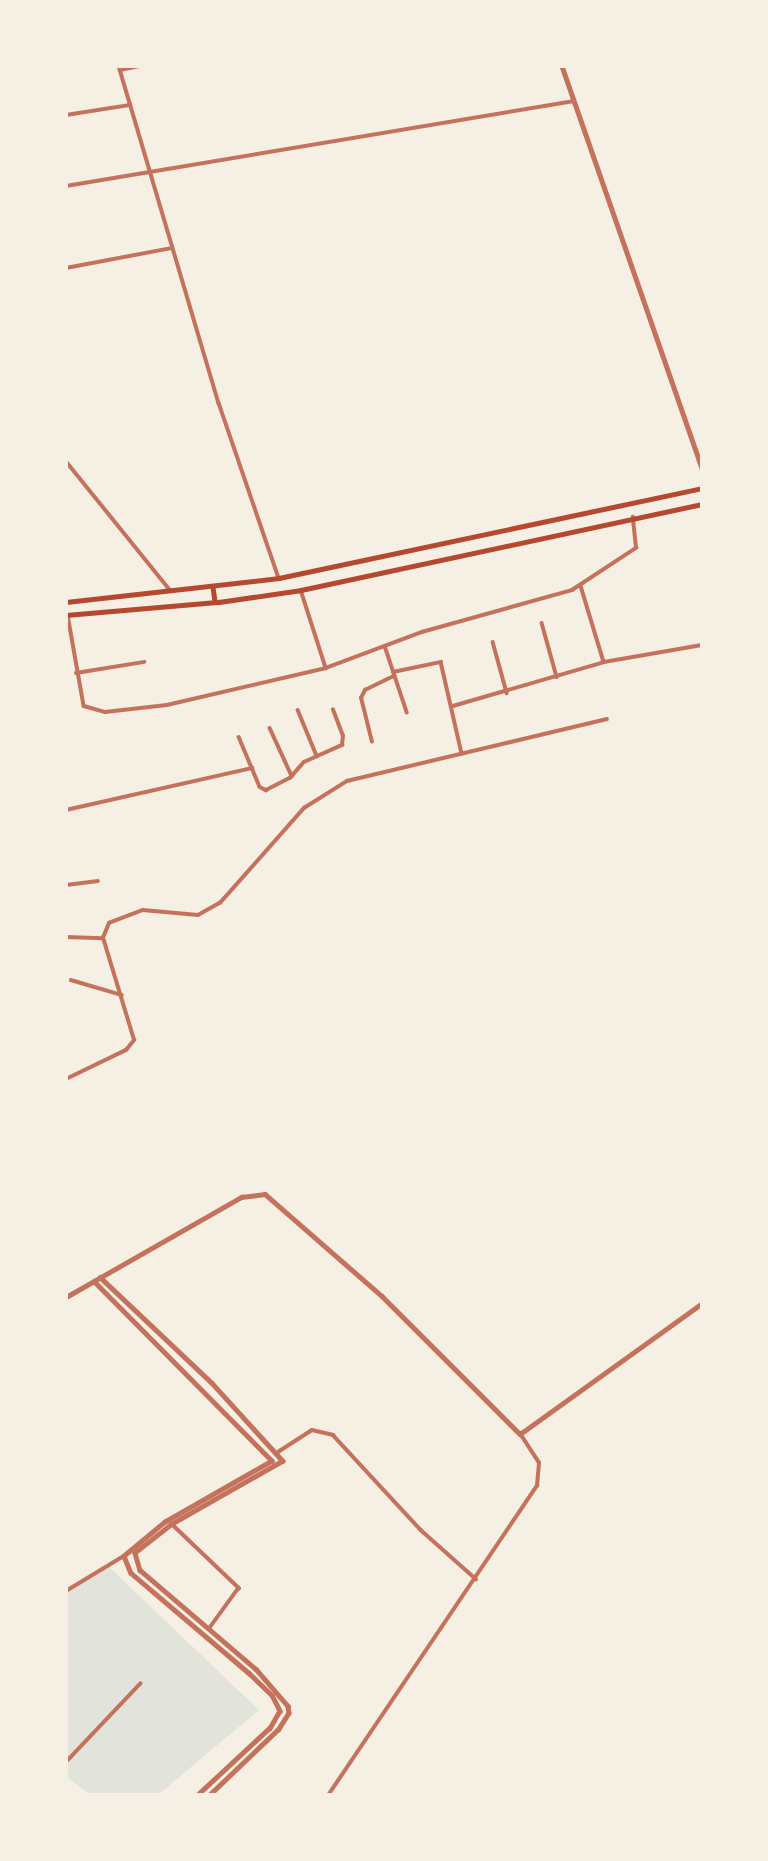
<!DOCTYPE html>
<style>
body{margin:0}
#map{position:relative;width:768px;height:1861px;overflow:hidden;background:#f6efe4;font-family:"Alegreya Sans",sans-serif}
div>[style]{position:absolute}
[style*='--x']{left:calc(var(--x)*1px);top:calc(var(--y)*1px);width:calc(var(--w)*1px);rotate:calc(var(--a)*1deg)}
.green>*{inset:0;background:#e2e4dc}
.minor>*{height:3.5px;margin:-1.75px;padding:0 1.75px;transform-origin:1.75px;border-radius:1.75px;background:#c5725c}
.tertiary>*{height:4.5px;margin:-2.25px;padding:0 2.25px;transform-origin:2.25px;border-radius:2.25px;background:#c5725c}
.secondary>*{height:4.5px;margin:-2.25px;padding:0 2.25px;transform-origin:2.25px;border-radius:2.25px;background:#b5482f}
span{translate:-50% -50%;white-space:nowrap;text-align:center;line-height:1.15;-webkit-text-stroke:7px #f6efe4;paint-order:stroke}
.frame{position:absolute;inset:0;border:68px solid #f6efe4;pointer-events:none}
</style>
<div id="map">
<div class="green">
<div style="clip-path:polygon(107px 1565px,259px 1710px,159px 1794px,89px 1794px,67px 1777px,66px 1594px)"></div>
</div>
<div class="minor">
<div style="--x:119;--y:66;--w:352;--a:73.5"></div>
<div style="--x:219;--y:403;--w:185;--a:71.1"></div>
<div style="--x:120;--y:70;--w:21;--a:-11"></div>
<div style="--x:66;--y:115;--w:65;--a:-8.9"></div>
<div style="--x:66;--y:186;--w:515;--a:-9.5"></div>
<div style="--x:66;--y:268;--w:108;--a:-10.7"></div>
<div style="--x:66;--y:461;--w:167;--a:51.1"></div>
<div style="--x:581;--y:586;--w:79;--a:73.2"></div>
<div style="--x:301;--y:590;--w:82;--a:72.2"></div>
<div style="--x:68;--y:615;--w:92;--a:80"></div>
<div style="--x:84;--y:706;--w:22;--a:16"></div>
<div style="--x:105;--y:712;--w:62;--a:-6.4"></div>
<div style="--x:167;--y:705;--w:163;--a:-13.1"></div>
<div style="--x:326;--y:668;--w:103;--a:-20.6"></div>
<div style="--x:422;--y:632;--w:156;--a:-15.6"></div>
<div style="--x:572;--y:590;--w:77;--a:-33.3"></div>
<div style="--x:636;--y:548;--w:31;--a:-96"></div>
<div style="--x:542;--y:623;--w:56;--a:74.5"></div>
<div style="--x:493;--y:642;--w:53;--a:74.6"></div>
<div style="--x:385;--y:646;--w:70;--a:71.6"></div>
<div style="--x:393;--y:672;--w:49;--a:-11.8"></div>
<div style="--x:441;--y:662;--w:94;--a:77.1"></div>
<div style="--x:76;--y:673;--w:69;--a:-9.2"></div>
<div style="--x:453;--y:706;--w:157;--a:-16.2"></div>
<div style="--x:604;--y:662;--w:99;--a:-9.8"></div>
<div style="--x:298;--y:710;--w:50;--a:67.6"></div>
<div style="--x:270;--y:728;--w:53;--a:65.4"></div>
<div style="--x:239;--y:737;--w:54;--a:67.2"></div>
<div style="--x:260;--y:787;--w:7;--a:27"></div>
<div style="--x:266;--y:790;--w:27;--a:-27"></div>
<div style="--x:290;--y:778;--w:21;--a:-49"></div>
<div style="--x:304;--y:762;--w:42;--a:-24.1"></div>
<div style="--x:342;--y:745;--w:9;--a:-84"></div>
<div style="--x:343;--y:736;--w:28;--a:-111"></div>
<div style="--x:372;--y:742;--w:45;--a:-104"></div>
<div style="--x:361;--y:698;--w:9;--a:-63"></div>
<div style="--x:365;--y:690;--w:32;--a:-26"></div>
<div style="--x:66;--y:810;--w:191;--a:-12.7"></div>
<div style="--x:66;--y:885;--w:32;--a:-7"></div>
<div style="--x:66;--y:937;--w:37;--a:2"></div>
<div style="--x:71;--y:980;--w:53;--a:16.4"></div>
<div style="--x:66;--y:1079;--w:67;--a:-25.8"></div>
<div style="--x:126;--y:1050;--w:13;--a:-51"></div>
<div style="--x:134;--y:1040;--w:107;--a:-106.9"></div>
<div style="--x:103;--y:938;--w:16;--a:-68"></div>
<div style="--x:109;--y:923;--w:36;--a:-21"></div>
<div style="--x:143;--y:910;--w:55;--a:5.2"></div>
<div style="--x:198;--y:915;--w:25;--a:-29"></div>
<div style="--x:220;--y:903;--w:127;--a:-48.5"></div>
<div style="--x:304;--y:808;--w:51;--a:-32.1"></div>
<div style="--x:347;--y:781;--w:267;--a:-13.4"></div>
<div style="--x:278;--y:1452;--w:40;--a:-32.9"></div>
<div style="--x:312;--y:1430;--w:22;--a:13"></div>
<div style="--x:333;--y:1435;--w:129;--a:47.2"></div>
<div style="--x:421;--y:1530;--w:74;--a:41.7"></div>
<div style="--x:172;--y:1524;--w:93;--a:43.7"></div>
<div style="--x:239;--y:1588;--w:49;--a:125.9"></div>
<div style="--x:66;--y:1591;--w:68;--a:-31.1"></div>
<div style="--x:66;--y:1762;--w:108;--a:-46.5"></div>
<div style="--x:329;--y:1794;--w:372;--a:-56"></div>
<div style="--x:537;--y:1486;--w:23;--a:-85"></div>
<div style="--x:539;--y:1463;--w:35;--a:-123"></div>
</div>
<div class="tertiary">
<div style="--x:562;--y:66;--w:426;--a:70.8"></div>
<div style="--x:100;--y:1277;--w:154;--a:43.4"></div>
<div style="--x:212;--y:1383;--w:105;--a:47.7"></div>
<div style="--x:283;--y:1461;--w:128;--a:150.4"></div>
<div style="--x:172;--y:1524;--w:47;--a:141.9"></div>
<div style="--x:135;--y:1553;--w:18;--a:74"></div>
<div style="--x:140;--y:1570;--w:153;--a:40.5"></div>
<div style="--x:256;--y:1669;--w:49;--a:49.1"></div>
<div style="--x:288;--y:1706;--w:7;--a:82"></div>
<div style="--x:289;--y:1713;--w:19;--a:122"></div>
<div style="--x:279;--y:1729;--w:94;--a:136.3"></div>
<div style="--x:94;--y:1281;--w:253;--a:45.3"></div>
<div style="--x:272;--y:1461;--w:123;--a:150.3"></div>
<div style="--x:165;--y:1522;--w:53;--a:140.3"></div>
<div style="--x:124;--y:1556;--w:18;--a:68"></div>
<div style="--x:131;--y:1573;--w:155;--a:40.3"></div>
<div style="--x:249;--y:1673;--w:32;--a:44"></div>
<div style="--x:272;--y:1695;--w:18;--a:63"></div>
<div style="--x:280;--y:1711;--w:20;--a:120"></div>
<div style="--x:270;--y:1728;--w:97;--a:137.1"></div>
<div style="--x:66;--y:1297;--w:202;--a:-29.7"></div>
<div style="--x:241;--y:1197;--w:24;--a:-7"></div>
<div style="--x:265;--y:1194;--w:155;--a:41.1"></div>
<div style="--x:382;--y:1296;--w:195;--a:45"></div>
<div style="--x:520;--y:1434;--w:224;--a:-35.7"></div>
</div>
<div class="secondary">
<div style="--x:213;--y:587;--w:15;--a:82"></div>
<div style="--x:66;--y:602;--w:214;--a:-6.4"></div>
<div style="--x:279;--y:578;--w:432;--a:-12"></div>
<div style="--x:66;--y:615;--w:154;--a:-4.9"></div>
<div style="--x:219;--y:602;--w:83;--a:-8.3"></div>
<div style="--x:301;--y:590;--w:410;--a:-12.1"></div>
</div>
<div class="frame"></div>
</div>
